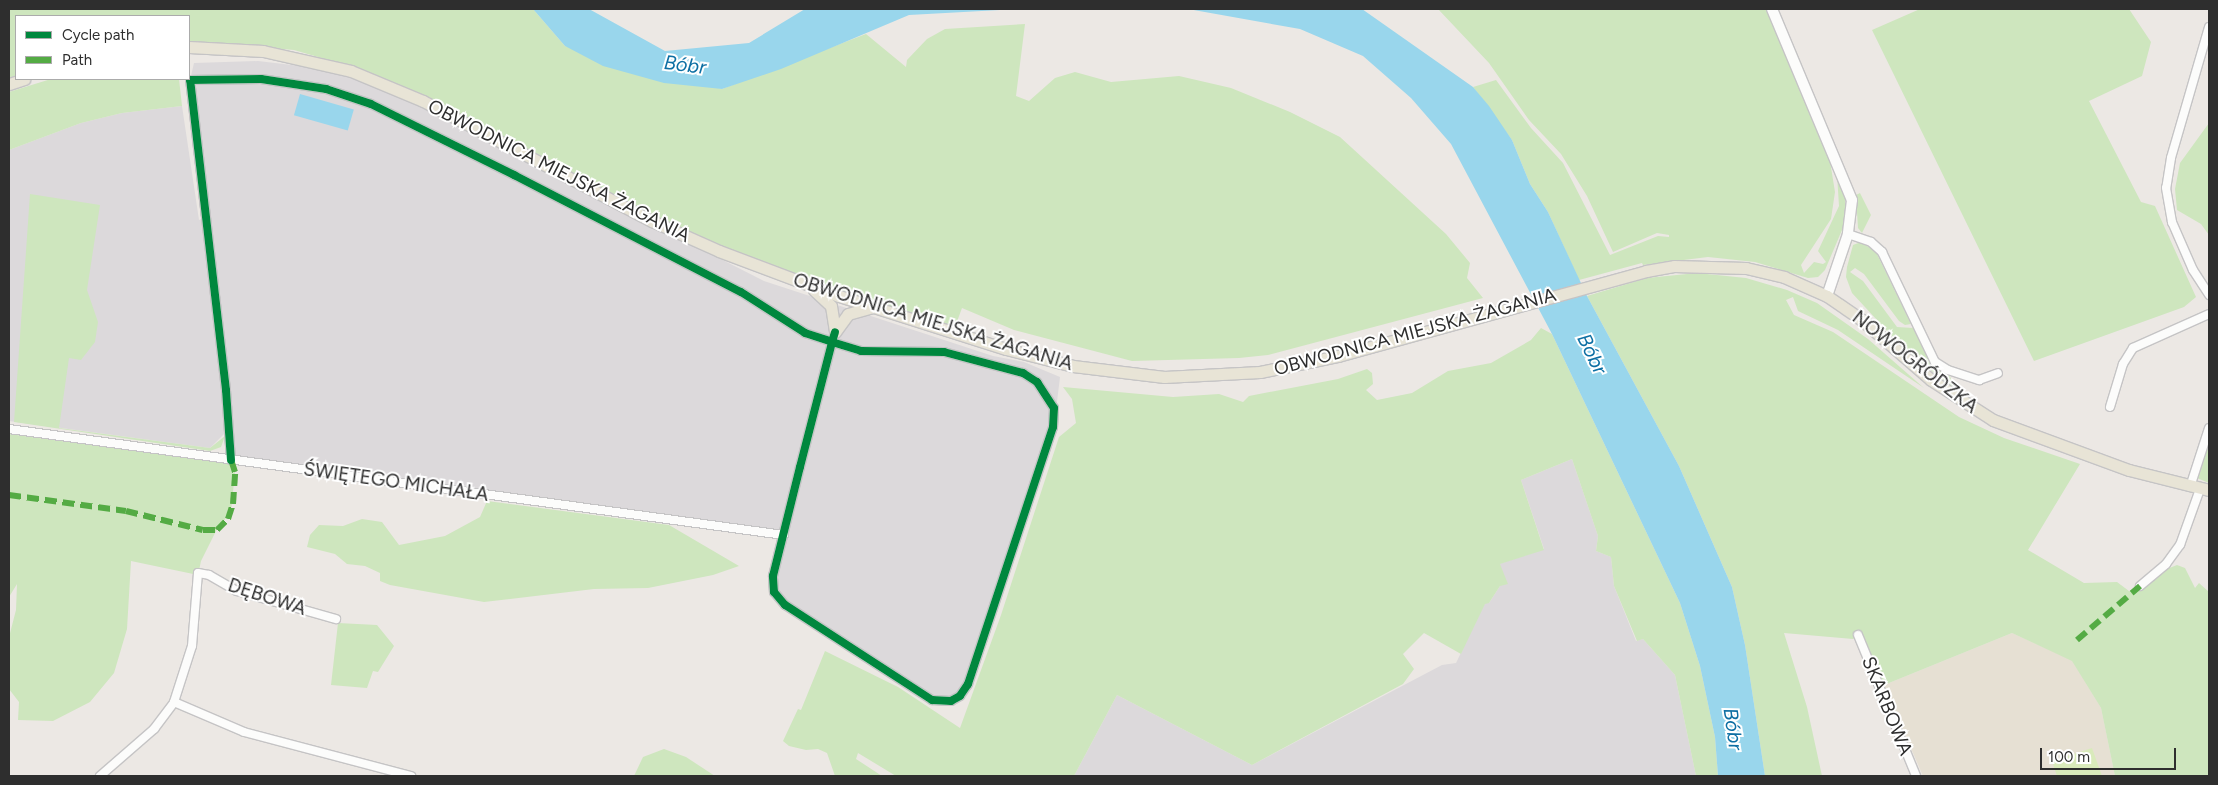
<!DOCTYPE html>
<meta charset="utf-8">
<style>
body{margin:0}
#map{position:relative;width:2218px;height:785px;overflow:hidden;background:#ece8e4;font-family:Figtree,sans-serif}
div>[style]{position:absolute}
[style*='--x']{left:calc(var(--x)*1px);top:calc(var(--y)*1px);width:calc(var(--w)*1px);rotate:calc(var(--a)*1deg)}
.industrial>*{inset:0;background:#dcd9db}
.education>*{inset:0;background:#e6e0d3}
.green>*{inset:0;background:#cee6be}
.pitch>*{inset:0;background:#d9eabb}
.water>*{inset:0;background:#99d6ec;transform-origin:0 0}
.roads{filter:drop-shadow(1px 0 #c5c4c5) drop-shadow(-1px 0 #c5c4c5) drop-shadow(0 1px #c5c4c5) drop-shadow(0 -1px #c5c4c5)}
.street>*{height:8px;margin:-4px;padding:0 4px;transform-origin:4px;border-radius:4px;background:#fcfcfb}
.secondary>*{height:10px;margin:-5px;padding:0 5px;transform-origin:5px;border-radius:5px;background:#fcfcfb}
.primary>*{height:11px;margin:-5.5px;padding:0 5.5px;transform-origin:5.5px;border-radius:5.5px;background:#e8e4d6}
.quiet>*{height:6px;margin-top:-3px;transform-origin:0;background:repeating-linear-gradient(90deg,#54ab44 0 12px,transparent 0 18px)}
.cycleway>*{height:8px;margin:-4px;padding:0 4px;transform-origin:4px;border-radius:4px;background:#00873e}
span{translate:-50% -50%;white-space:nowrap;text-align:center;line-height:1.15;-webkit-text-stroke:4px #fff;paint-order:stroke}
.street-label{font-size:19px;color:#2e2e2e}
.water-label{font-size:20px;color:#0d6fa3;font-style:italic}
.frame{position:absolute;inset:0;border:10px solid #2e2e2e;pointer-events:none}
.legend{position:absolute;left:15px;top:15px;width:175px;height:65px;box-sizing:border-box;background:#fff;border:1px solid #ababab;margin:0;padding:6px 9px;list-style:none;font-size:15px;color:#2e2e2e}
.legend li{display:flex;align-items:center;gap:10px;height:25px}
.legend b{width:25px;border:1px solid #ababab}
.scale{position:absolute;left:2040px;top:748px;width:136px;height:22px;box-sizing:border-box;border:2px solid #2e2e2e;border-top:0;padding-left:6px;font-size:15px;line-height:18px;white-space:nowrap;color:#2e2e2e;-webkit-text-stroke:4px #fff;paint-order:stroke}
</style>
<div id="map">
<div class="industrial">
<div style="clip-path:polygon(258px 61px,309px 67px,354px 79px,408px 100px,764px 281px,993px 356px,1024px 362px,1060px 377px,1056px 410px,968px 684px,960px 696px,937px 702px,785px 605px,774px 592px,783px 535px,231px 460px,229px 429px,210px 448px,9px 421px,9px 150px,81px 123px,122px 113px,182px 106px,199px 220px,206px 217px,190px 80px,194px 63px)"></div>
<div style="clip-path:polygon(1572px 459px,1598px 536px,1596px 551px,1611px 557px,1614px 586px,1636px 641px,1643px 639px,1675px 675px,1696px 776px,1074px 776px,1117px 695px,1252px 765px,1442px 665px,1456px 663px,1485px 603px,1489px 603px,1500px 586px,1499px 564px,1544px 549px,1521px 480px)"></div>
</div>
<div class="education">
<div style="clip-path:polygon(2012px 633px,2072px 660px,2101px 708px,2115px 776px,1923px 776px,1884px 685px)"></div>
</div>
<div class="green">
<div style="clip-path:polygon(9px 9px,533px 9px,565px 46px,722px 89px,866px 34px,906px 67px,907px 60px,927px 39px,945px 29px,1025px 24px,1016px 96px,1029px 101px,1055px 78px,1075px 72px,1111px 82px,1179px 76px,1231px 88px,1290px 112px,1340px 137px,1446px 234px,1470px 263px,1467px 278px,1483px 298px,1268px 355px,1239px 358px,1132px 361px,1014px 330px,962px 308px,955px 327px,776px 269px,673px 226px,420px 94px,366px 71px,294px 50px,189px 41px,189px 16px,16px 16px,16px 76px,9px 79px)"></div>
<div style="clip-path:polygon(1438px 9px,1767px 9px,1829px 155px,1835px 192px,1831px 219px,1801px 265px,1804px 273px,1814px 262px,1823px 264px,1826px 262px,1818px 251px,1839px 206px,1837px 175px,1845px 197px,1845px 223px,1825px 270px,1818px 277px,1808px 278px,1755px 262px,1708px 257px,1643px 265px,1642px 263px,1579px 280px,1548px 212px,1530px 184px,1512px 140px,1473px 87px,1496px 80px,1531px 128px,1563px 163px,1610px 255px,1658px 236px,1669px 237px,1669px 235px,1657px 233px,1613px 252px,1587px 196px,1561px 154px,1529px 120px,1489px 63px)"></div>
<div style="clip-path:polygon(1920px 9px,2129px 9px,2151px 42px,2142px 76px,2089px 101px,2141px 202px,2155px 206px,2196px 297px,2184px 307px,2034px 361px,1872px 30px)"></div>
<div style="clip-path:polygon(51px 79px,179px 79px,182px 106px,122px 113px,81px 123px,9px 150px,9px 92px)"></div>
<div style="clip-path:polygon(2209px 123px,2209px 235px,2201px 224px,2177px 210px,2175px 189px,2180px 163px)"></div>
<div style="clip-path:polygon(1860px 193px,1871px 215px,1862px 233px,1858px 228px,1856px 195px)"></div>
<div style="clip-path:polygon(30px 194px,100px 205px,87px 290px,98px 322px,95px 342px,81px 360px,69px 358px,59px 428px,210px 448px,225px 436px,221px 447px,210px 451px,14px 422px)"></div>
<div style="clip-path:polygon(1861px 242px,1876px 252px,1911px 324px,1905px 325px,1899px 321px,1864px 274px,1855px 268px,1850px 272px,1863px 281px,1897px 327px,1913px 328px,1930px 362px,1948px 373px,1958px 392px,1902px 347px,1852px 293px,1846px 277px,1847px 267px,1853px 245px)"></div>
<div style="clip-path:polygon(1697px 273px,1746px 278px,1787px 290px,1817px 303px,1868px 339px,1924px 388px,1838px 330px,1798px 311px,1793px 297px,1786px 300px,1794px 315px,1833px 332px,1959px 417px,2004px 438px,2080px 464px,2028px 550px,2084px 583px,2117px 582px,2129px 591px,2142px 590px,2167px 569px,2177px 565px,2185px 568px,2195px 588px,2199px 583px,2209px 592px,2209px 776px,2115px 776px,2101px 708px,2072px 661px,2012px 633px,1884px 685px,1862px 633px,1853px 639px,1784px 633px,1807px 707px,1822px 776px,1765px 776px,1745px 645px,1732px 587px,1679px 466px,1587px 296px,1647px 278px)"></div>
<div style="clip-path:polygon(1541px 328px,1552px 334px,1680px 603px,1700px 666px,1715px 737px,1718px 776px,1696px 776px,1675px 675px,1643px 639px,1637px 641px,1614px 586px,1611px 557px,1596px 551px,1598px 536px,1572px 459px,1521px 480px,1544px 550px,1500px 564px,1508px 584px,1500px 586px,1489px 603px,1485px 604px,1461px 654px,1424px 633px,1403px 654px,1414px 669px,1403px 684px,1252px 765px,1117px 695px,1074px 776px,896px 776px,858px 753px,856px 759px,882px 776px,835px 776px,827px 753px,818px 749px,806px 750px,789px 746px,783px 741px,798px 709px,801px 710px,825px 651px,898px 687px,960px 728px,1001px 615px,1059px 437px,1076px 423px,1072px 399px,1063px 387px,1173px 397px,1219px 394px,1243px 402px,1249px 396px,1338px 379px,1367px 369px,1372px 373px,1373px 384px,1366px 390px,1377px 400px,1412px 393px,1448px 371px,1491px 363px,1531px 340px)"></div>
<div style="clip-path:polygon(9px 434px,233px 464px,235px 472px,231px 512px,217px 529px,201px 561px,198px 575px,131px 561px,127px 629px,114px 673px,90px 702px,53px 721px,18px 720px,19px 702px,9px 689px,9px 637px,16px 610px,17px 584px,9px 597px)"></div>
<div style="clip-path:polygon(2209px 438px,2209px 483px,2197px 478px)"></div>
<div style="clip-path:polygon(487px 501px,669px 525px,739px 566px,713px 575px,648px 588px,594px 589px,484px 602px,390px 585px,380px 581px,380px 573px,365px 566px,347px 564px,335px 554px,307px 547px,310px 535px,319px 525px,343px 526px,362px 519px,382px 522px,399px 545px,445px 536px,480px 517px)"></div>
<div style="clip-path:polygon(338px 623px,377px 625px,394px 646px,378px 672px,373px 671px,367px 688px,331px 685px)"></div>
<div style="clip-path:polygon(664px 749px,686px 757px,715px 776px,634px 776px,643px 757px)"></div>
</div>
<div class="pitch">
<div style="clip-path:polygon(2092px 748px,2102px 776px,2057px 776px,2052px 761px)"></div>
</div>
<div class="water">
<div style="clip-path:polygon(533px 9px,589px 9px,665px 51px,749px 43px,805px 9px,1018px 9px,909px 15px,781px 69px,722px 89px,664px 83px,603px 66px,565px 46px)"></div>
<div style="clip-path:polygon(1188px 9px,1362px 9px,1473px 87px,1489px 106px,1512px 140px,1530px 184px,1548px 212px,1587px 296px,1679px 466px,1732px 587px,1745px 645px,1765px 776px,1718px 776px,1715px 737px,1700px 666px,1680px 603px,1552px 334px,1451px 144px,1411px 98px,1363px 56px,1300px 29px)"></div>
<div style="left:300px;top:94px;width:56px;height:22px;rotate:16deg"></div>
</div>
<div class="roads">
<div class="street">
<div style="--x:2209;--y:27;--w:136;--a:106.2"></div>
<div style="--x:2171;--y:158;--w:30;--a:99"></div>
<div style="--x:2166;--y:188;--w:35;--a:80"></div>
<div style="--x:2172;--y:222;--w:52;--a:66.4"></div>
<div style="--x:2193;--y:270;--w:30;--a:57"></div>
<div style="--x:1848;--y:234;--w:24;--a:19"></div>
<div style="--x:1871;--y:242;--w:15;--a:42"></div>
<div style="--x:1882;--y:252;--w:122;--a:64.3"></div>
<div style="--x:1935;--y:362;--w:15;--a:32"></div>
<div style="--x:1948;--y:370;--w:33;--a:18"></div>
<div style="--x:1979;--y:380;--w:20;--a:-20"></div>
<div style="--x:2110;--y:407;--w:45;--a:-73.2"></div>
<div style="--x:2123;--y:364;--w:19;--a:-58"></div>
<div style="--x:2133;--y:348;--w:83;--a:-24.1"></div>
<div style="--x:9;--y:429;--w:782;--a:7.79"></div>
<div style="--x:231;--y:460;--w:70;--a:-94.1"></div>
<div style="--x:226;--y:390;--w:312;--a:-96.6"></div>
<div style="--x:190;--y:80;--w:71;--a:-0.8"></div>
<div style="--x:261;--y:79;--w:66;--a:8.7"></div>
<div style="--x:326;--y:89;--w:47;--a:18.4"></div>
<div style="--x:371;--y:104;--w:160;--a:26.4"></div>
<div style="--x:514;--y:175;--w:255;--a:27.3"></div>
<div style="--x:741;--y:292;--w:76;--a:32.6"></div>
<div style="--x:805;--y:333;--w:28;--a:18"></div>
<div style="--x:832;--y:342;--w:30;--a:17"></div>
<div style="--x:861;--y:351;--w:83;--a:0.7"></div>
<div style="--x:944;--y:352;--w:82;--a:14.9"></div>
<div style="--x:1023;--y:373;--w:17;--a:33"></div>
<div style="--x:1037;--y:382;--w:31;--a:57"></div>
<div style="--x:1054;--y:408;--w:19;--a:93"></div>
<div style="--x:1053;--y:427;--w:271;--a:108.3"></div>
<div style="--x:968;--y:684;--w:14;--a:124"></div>
<div style="--x:960;--y:696;--w:10;--a:151"></div>
<div style="--x:951;--y:701;--w:19;--a:-177"></div>
<div style="--x:932;--y:700;--w:175;--a:-147.1"></div>
<div style="--x:785;--y:605;--w:17;--a:-130"></div>
<div style="--x:774;--y:592;--w:16;--a:-94"></div>
<div style="--x:773;--y:576;--w:112;--a:-76.1"></div>
<div style="--x:800;--y:467;--w:129;--a:-75.6"></div>
<div style="--x:832;--y:342;--w:10;--a:-73"></div>
<div style="--x:2190;--y:487;--w:62;--a:-72.1"></div>
<div style="--x:2140;--y:586;--w:34;--a:-40"></div>
<div style="--x:2166;--y:564;--w:24;--a:-54"></div>
<div style="--x:2180;--y:545;--w:59;--a:-70.3"></div>
<div style="--x:1858;--y:635;--w:152;--a:67.6"></div>
<div style="--x:174;--y:702;--w:76;--a:23.2"></div>
<div style="--x:244;--y:732;--w:173;--a:14.8"></div>
<div style="--x:100;--y:776;--w:72;--a:-41"></div>
<div style="--x:154;--y:729;--w:34;--a:-53"></div>
<div style="--x:174;--y:702;--w:59;--a:-72.2"></div>
<div style="--x:192;--y:646;--w:73;--a:-85.3"></div>
<div style="--x:198;--y:573;--w:11;--a:10"></div>
<div style="--x:209;--y:575;--w:32;--a:30"></div>
<div style="--x:237;--y:591;--w:103;--a:15.8"></div>
</div>
<div class="secondary">
<div style="--x:1772;--y:9;--w:207;--a:67.3"></div>
<div style="--x:1852;--y:200;--w:34;--a:97"></div>
<div style="--x:1848;--y:234;--w:65;--a:108.7"></div>
</div>
<div class="primary">
<div style="--x:189;--y:47;--w:74;--a:3.1"></div>
<div style="--x:263;--y:51;--w:90;--a:12.8"></div>
<div style="--x:351;--y:71;--w:78;--a:22.6"></div>
<div style="--x:423;--y:101;--w:259;--a:27.7"></div>
<div style="--x:652;--y:221;--w:73;--a:24.1"></div>
<div style="--x:719;--y:251;--w:128;--a:20.6"></div>
<div style="--x:839;--y:296;--w:175;--a:17.6"></div>
<div style="--x:1006;--y:349;--w:69;--a:14.2"></div>
<div style="--x:1073;--y:366;--w:92;--a:6.9"></div>
<div style="--x:1164;--y:377;--w:96;--a:-3"></div>
<div style="--x:1260;--y:372;--w:80;--a:-11.6"></div>
<div style="--x:1338;--y:356;--w:320;--a:-15.4"></div>
<div style="--x:1646;--y:271;--w:28;--a:-10"></div>
<div style="--x:1674;--y:266;--w:72;--a:1.6"></div>
<div style="--x:1746;--y:268;--w:39;--a:13"></div>
<div style="--x:1784;--y:277;--w:47;--a:23.8"></div>
<div style="--x:1827;--y:296;--w:42;--a:34.4"></div>
<div style="--x:1862;--y:320;--w:91;--a:41"></div>
<div style="--x:1931;--y:380;--w:74;--a:32.8"></div>
<div style="--x:1993;--y:420;--w:145;--a:20.2"></div>
<div style="--x:2129;--y:470;--w:82;--a:14"></div>
<div style="--x:9;--y:84;--w:16;--a:-18"></div>
<div style="--x:814;--y:290;--w:23;--a:43"></div>
<div style="--x:831;--y:306;--w:26;--a:81"></div>
<div style="--x:835;--y:332;--w:22;--a:-54"></div>
<div style="--x:848;--y:314;--w:25;--a:-16"></div>
</div>
</div>
<div class="quiet">
<div style="--x:9;--y:495;--w:118;--a:7.8"></div>
<div style="--x:126;--y:511;--w:79;--a:13.9"></div>
<div style="--x:203;--y:530;--w:14;--a:0"></div>
<div style="--x:217;--y:530;--w:16;--a:-45"></div>
<div style="--x:228;--y:519;--w:16;--a:-72"></div>
<div style="--x:233;--y:504;--w:32;--a:-86"></div>
<div style="--x:235;--y:472;--w:13;--a:-108"></div>
<div style="--x:2077;--y:640;--w:83;--a:-40.6"></div>
</div>
<div class="cycleway">
<div style="--x:231;--y:460;--w:70;--a:-94.1"></div>
<div style="--x:226;--y:390;--w:312;--a:-96.6"></div>
<div style="--x:190;--y:80;--w:71;--a:-0.8"></div>
<div style="--x:261;--y:79;--w:66;--a:8.7"></div>
<div style="--x:326;--y:89;--w:47;--a:18.4"></div>
<div style="--x:371;--y:104;--w:160;--a:26.4"></div>
<div style="--x:514;--y:175;--w:255;--a:27.3"></div>
<div style="--x:741;--y:292;--w:76;--a:32.6"></div>
<div style="--x:805;--y:333;--w:28;--a:18"></div>
<div style="--x:832;--y:342;--w:30;--a:17"></div>
<div style="--x:861;--y:351;--w:83;--a:0.7"></div>
<div style="--x:944;--y:352;--w:82;--a:14.9"></div>
<div style="--x:1023;--y:373;--w:17;--a:33"></div>
<div style="--x:1037;--y:382;--w:31;--a:57"></div>
<div style="--x:1054;--y:408;--w:19;--a:93"></div>
<div style="--x:1053;--y:427;--w:271;--a:108.3"></div>
<div style="--x:968;--y:684;--w:14;--a:124"></div>
<div style="--x:960;--y:696;--w:10;--a:151"></div>
<div style="--x:951;--y:701;--w:19;--a:-177"></div>
<div style="--x:932;--y:700;--w:175;--a:-147.1"></div>
<div style="--x:785;--y:605;--w:17;--a:-130"></div>
<div style="--x:774;--y:592;--w:16;--a:-94"></div>
<div style="--x:773;--y:576;--w:112;--a:-76.1"></div>
<div style="--x:800;--y:467;--w:129;--a:-75.6"></div>
<div style="--x:832;--y:342;--w:10;--a:-73"></div>
</div>
<div class="street-label">
<span style="left:559px;top:171px;rotate:27deg">OBWODNICA MIEJSKA ŻAGANIA</span>
<span style="left:933px;top:322px;rotate:17deg">OBWODNICA MIEJSKA ŻAGANIA</span>
<span style="left:1415px;top:332px;rotate:-15deg">OBWODNICA MIEJSKA ŻAGANIA</span>
<span style="left:1915px;top:362px;rotate:38deg">NOWOGRÓDZKA</span>
<span style="left:396px;top:482px;rotate:8deg">ŚWIĘTEGO MICHAŁA</span>
<span style="left:267px;top:597px;rotate:18deg">DĘBOWA</span>
<span style="left:1887px;top:706px;rotate:68deg">SKARBOWA</span>
</div>
<div class="water-label">
<span style="left:685px;top:65px;rotate:7deg">Bóbr</span>
<span style="left:1592px;top:354px;rotate:64deg">Bóbr</span>
<span style="left:1733px;top:729px;rotate:82deg">Bóbr</span>
</div>
<div class="frame"></div>
<ul class="legend">
<li><b style="height:6px;background:#00873e"></b>Cycle path</li>
<li><b style="height:6px;background:#54ab44"></b>Path</li>
</ul>
<div class="scale">100 m</div>
</div>
